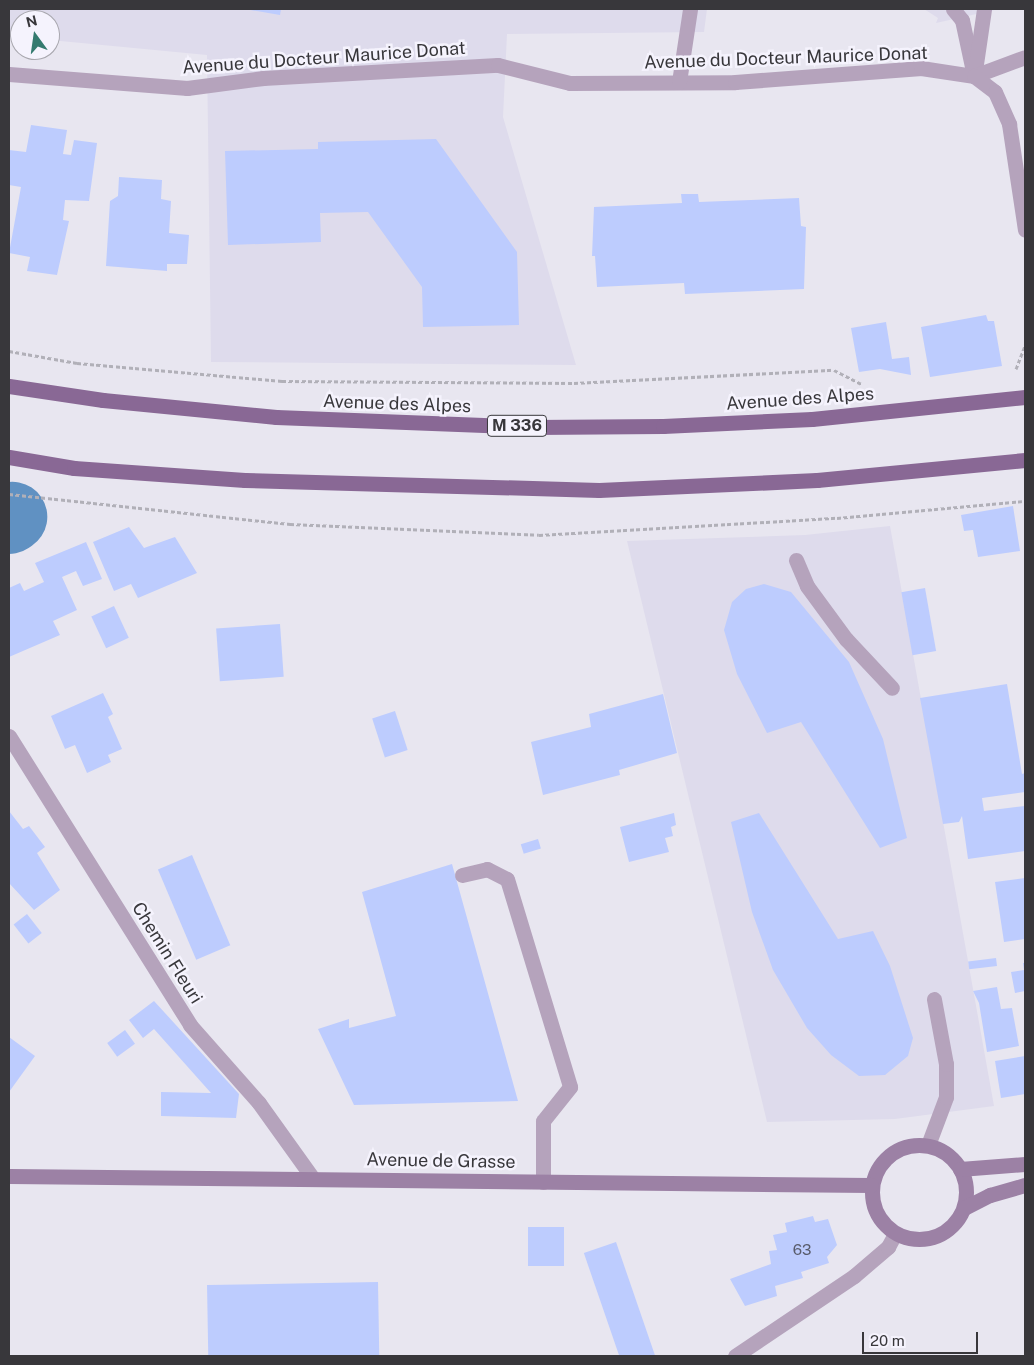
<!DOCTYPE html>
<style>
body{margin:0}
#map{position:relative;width:1034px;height:1365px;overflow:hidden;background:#e8e6f0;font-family:"Public Sans",sans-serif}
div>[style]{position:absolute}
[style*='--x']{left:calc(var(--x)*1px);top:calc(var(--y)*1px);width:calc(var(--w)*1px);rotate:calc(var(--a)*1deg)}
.built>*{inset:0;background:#dedbec}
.river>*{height:70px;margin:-35px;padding:0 35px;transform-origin:35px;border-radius:35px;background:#6091c2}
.building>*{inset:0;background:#bdccfe;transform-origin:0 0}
.path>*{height:3px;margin-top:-1.5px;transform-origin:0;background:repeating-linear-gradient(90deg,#b1b0b8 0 4px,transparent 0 6.5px)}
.lane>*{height:15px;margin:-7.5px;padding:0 7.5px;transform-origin:7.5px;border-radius:7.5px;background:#b5a3bc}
.street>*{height:15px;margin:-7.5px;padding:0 7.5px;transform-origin:7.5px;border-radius:7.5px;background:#b5a3bc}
.secondary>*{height:15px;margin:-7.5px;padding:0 7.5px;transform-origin:7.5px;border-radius:7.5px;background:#9c81a5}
.secondary>.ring{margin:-7.5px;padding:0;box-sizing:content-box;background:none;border:15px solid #9c81a5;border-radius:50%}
.primary>*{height:15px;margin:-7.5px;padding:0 7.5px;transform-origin:7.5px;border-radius:7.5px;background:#896895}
span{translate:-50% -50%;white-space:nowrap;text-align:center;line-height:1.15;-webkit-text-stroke:5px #f5f3fd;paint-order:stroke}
.number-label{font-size:15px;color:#595c6c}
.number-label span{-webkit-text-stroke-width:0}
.shield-label span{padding:1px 4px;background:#f5f3fd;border:1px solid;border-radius:4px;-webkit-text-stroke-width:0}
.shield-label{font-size:16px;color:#38373b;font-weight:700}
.street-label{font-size:18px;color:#38373b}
.frame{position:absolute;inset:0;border:10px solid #38373b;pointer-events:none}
.north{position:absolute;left:10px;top:10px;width:50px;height:50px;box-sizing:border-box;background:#f5f3fd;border:1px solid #a9a8af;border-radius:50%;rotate:346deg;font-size:14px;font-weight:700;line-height:20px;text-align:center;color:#38373b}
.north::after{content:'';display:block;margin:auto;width:18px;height:22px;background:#347a6f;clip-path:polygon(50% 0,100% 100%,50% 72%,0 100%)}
.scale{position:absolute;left:862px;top:1332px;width:116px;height:22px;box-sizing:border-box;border:2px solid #38373b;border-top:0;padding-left:6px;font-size:15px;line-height:18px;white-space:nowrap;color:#38373b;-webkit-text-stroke:4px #f5f3fd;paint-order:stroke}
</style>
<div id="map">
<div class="built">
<div style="clip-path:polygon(9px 9px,707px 9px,704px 32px,507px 34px,503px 117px,576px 365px,211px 362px,207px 55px,50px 40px,50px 20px,20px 20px,20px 37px,9px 36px)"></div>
<div style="clip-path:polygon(924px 9px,999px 9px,936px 23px,938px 18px)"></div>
<div style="clip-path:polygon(890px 526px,994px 1106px,895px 1119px,767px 1122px,627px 541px,805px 535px)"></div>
</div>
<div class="river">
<div style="--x:9;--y:519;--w:4;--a:-34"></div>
</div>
<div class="building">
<div style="clip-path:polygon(245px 9px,281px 9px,280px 15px)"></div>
<div style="clip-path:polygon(31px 125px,67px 130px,63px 154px,71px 155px,74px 140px,97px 143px,89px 201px,65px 200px,63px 220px,69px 221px,57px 275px,27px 271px,30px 257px,9px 253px,21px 187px,9px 185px,9px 150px,26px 152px)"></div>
<div style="clip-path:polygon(436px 139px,517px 252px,519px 325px,423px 327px,422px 287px,368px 212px,320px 213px,321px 242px,228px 245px,225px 151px,318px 149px,318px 142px)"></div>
<div style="clip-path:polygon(119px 177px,162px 180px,161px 199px,171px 201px,169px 233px,189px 235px,187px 264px,167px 264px,167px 271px,106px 266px,110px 201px,118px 196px)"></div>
<div style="clip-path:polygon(681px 194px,698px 194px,699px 202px,799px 198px,801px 226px,806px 227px,804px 289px,685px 294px,684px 283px,597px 287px,595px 256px,592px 256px,594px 207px,682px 203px)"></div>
<div style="clip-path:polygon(986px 315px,988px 321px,994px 321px,1002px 366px,930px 377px,921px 327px)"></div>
<div style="clip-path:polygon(886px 322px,892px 359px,909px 357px,911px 375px,880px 369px,859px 372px,851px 328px)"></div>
<div style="clip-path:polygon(1013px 506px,1020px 551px,978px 557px,973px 530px,964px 531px,961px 515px)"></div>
<div style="clip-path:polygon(129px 527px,144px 548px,175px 537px,197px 573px,138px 598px,131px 584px,114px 591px,93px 542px)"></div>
<div style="clip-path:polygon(86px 542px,102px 579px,83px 586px,76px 571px,62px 577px,77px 610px,53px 621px,60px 635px,9px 657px,9px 588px,20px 583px,24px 591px,44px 582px,35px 563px)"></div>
<div style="clip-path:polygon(764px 584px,791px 592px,849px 662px,883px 739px,907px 838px,880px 848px,801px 722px,767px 733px,737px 674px,724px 630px,732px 602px,746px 589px)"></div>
<div style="left:925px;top:588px;width:64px;height:24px;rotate:80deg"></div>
<div style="left:114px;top:606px;width:35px;height:25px;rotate:65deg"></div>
<div style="left:280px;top:624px;width:53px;height:64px;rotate:86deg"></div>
<div style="clip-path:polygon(1007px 684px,1022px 774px,1025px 773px,1025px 792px,982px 798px,984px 811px,1025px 806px,1025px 851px,968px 859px,962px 816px,959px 822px,943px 824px,920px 698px)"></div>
<div style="clip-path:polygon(103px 693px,113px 714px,108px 717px,122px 749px,108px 755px,111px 762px,87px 773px,75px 745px,65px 749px,51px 716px)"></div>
<div style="clip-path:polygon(663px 694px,677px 753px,619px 770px,620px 775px,543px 795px,531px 742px,591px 727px,589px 714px)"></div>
<div style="left:395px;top:711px;width:41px;height:24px;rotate:72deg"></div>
<div style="clip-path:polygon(9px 811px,23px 829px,29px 826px,45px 847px,37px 853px,60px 890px,34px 910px,9px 883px)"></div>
<div style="clip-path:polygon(674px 813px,676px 825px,671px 827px,673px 836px,665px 838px,669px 852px,629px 862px,620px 827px)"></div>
<div style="clip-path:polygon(759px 813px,838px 939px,873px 931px,890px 966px,913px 1038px,908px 1056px,885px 1075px,859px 1076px,831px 1055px,807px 1028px,773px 970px,752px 912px,731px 822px)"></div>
<div style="left:538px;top:839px;width:10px;height:18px;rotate:73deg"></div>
<div style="left:192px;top:855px;width:98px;height:37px;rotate:67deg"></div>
<div style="clip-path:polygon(452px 864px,518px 1101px,354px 1105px,318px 1029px,349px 1019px,349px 1028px,396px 1016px,362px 892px)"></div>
<div style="clip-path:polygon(1025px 878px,1025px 939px,1004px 942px,995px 882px)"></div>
<div style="left:27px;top:914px;width:24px;height:17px;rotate:52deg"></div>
<div style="left:996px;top:958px;width:8px;height:28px;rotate:83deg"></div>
<div style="clip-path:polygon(1023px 963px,1025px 963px,1025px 991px,1015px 993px,1011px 972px,1024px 970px)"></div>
<div style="clip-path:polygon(997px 987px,1001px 1009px,1012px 1008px,1019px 1046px,987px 1052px,979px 1003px,973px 991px)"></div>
<div style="clip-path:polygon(154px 1001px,239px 1094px,236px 1118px,161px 1116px,161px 1092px,211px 1093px,154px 1029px,143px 1038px,129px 1020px)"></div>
<div style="left:125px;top:1030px;width:17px;height:22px;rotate:54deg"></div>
<div style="clip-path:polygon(9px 1037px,35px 1056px,9px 1092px)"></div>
<div style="clip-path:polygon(1025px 1056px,1025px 1094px,1001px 1098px,995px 1061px)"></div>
<div style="clip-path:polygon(813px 1216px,815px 1222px,828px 1219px,837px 1245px,827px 1257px,829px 1263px,801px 1272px,803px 1278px,775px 1286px,777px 1296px,745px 1306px,730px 1279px,771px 1264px,769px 1251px,777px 1250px,773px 1235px,787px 1232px,785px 1223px)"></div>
<div style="left:528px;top:1227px;width:36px;height:39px"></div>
<div style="left:616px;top:1242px;width:121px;height:34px;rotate:71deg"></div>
<div style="left:378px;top:1282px;width:74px;height:171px;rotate:89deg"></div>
</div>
<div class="path">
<div style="--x:9;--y:351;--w:69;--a:10"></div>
<div style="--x:77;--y:363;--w:206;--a:5"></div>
<div style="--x:282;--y:381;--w:292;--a:0.4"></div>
<div style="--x:574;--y:383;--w:260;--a:-2.9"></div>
<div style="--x:834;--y:370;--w:31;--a:27"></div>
<div style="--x:1016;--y:369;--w:26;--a:-69"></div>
<div style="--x:9;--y:494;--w:283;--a:6.1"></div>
<div style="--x:290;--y:524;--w:249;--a:2.5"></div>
<div style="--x:539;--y:535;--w:298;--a:-3.3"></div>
<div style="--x:837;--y:518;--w:189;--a:-5.2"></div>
</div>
<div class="lane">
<div style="--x:953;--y:9;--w:14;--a:51"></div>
<div style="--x:962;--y:20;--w:57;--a:77.9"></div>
<div style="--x:976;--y:64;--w:56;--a:-81.7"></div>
<div style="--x:796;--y:560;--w:28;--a:67"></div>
<div style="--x:807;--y:586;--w:66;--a:53.7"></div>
<div style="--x:846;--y:639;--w:67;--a:46.8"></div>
<div style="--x:462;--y:875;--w:26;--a:-13"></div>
<div style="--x:487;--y:869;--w:22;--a:27"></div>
<div style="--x:507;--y:879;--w:217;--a:73.1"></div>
<div style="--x:570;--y:1087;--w:43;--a:128.5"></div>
<div style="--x:543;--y:1121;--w:61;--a:90"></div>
<div style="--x:928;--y:1145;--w:51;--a:-69.4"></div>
<div style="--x:946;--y:1097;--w:33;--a:-90"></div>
<div style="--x:946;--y:1064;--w:66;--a:-100.5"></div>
</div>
<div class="street">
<div style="--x:9;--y:74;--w:179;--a:4.5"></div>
<div style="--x:187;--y:88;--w:77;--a:-7.5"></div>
<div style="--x:263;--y:78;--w:235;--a:-3.2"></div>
<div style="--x:498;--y:65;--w:74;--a:14"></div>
<div style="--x:570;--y:83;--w:165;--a:-0.3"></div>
<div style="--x:735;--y:82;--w:187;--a:-4.3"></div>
<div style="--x:921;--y:68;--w:54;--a:8.6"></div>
<div style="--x:974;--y:76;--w:54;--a:-20.4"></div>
<div style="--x:974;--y:76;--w:26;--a:37"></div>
<div style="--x:995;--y:92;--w:35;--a:66"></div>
<div style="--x:1009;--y:124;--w:107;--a:81.4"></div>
<div style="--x:679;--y:82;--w:74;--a:-81.4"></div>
<div style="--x:9;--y:736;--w:341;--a:57.9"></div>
<div style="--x:190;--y:1025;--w:104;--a:48.5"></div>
<div style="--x:259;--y:1103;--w:91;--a:54.4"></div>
<div style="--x:735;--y:1356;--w:143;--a:-33.9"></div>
<div style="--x:854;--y:1276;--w:45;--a:-40.5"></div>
<div style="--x:888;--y:1247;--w:15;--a:-62"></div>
</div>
<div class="secondary">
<div class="ring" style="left:872px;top:1145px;width:79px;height:79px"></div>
<div style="--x:960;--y:1169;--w:65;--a:-4.4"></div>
<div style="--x:9;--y:1176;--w:862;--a:0.6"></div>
<div style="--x:964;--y:1208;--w:29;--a:-27"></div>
<div style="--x:990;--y:1195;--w:36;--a:-16"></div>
</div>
<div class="primary">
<div style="--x:9;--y:386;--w:95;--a:8.5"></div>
<div style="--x:103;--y:400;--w:174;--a:5.6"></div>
<div style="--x:276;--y:417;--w:258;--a:2.2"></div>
<div style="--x:534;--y:427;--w:129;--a:-0.4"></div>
<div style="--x:663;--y:426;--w:149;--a:-2.7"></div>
<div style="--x:812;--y:419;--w:214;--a:-5.9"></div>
<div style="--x:9;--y:457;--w:66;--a:9.6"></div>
<div style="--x:74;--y:468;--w:171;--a:4"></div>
<div style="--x:245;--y:480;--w:354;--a:1.6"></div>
<div style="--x:599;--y:490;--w:218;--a:-2.6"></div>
<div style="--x:817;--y:480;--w:209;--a:-5.5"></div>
</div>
<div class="number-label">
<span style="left:802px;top:1250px">63</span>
</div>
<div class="shield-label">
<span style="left:517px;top:426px">M 336</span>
</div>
<div class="street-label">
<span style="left:324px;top:58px;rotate:-4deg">Avenue du Docteur Maurice Donat</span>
<span style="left:786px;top:58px;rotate:-2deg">Avenue du Docteur Maurice Donat</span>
<span style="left:800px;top:399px;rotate:-4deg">Avenue des Alpes</span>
<span style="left:397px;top:404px;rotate:2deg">Avenue des Alpes</span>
<span style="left:167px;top:953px;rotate:58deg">Chemin Fleuri</span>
<span style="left:441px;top:1161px;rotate:1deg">Avenue de Grasse</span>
</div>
<div class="frame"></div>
<div class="north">N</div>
<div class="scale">20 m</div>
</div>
